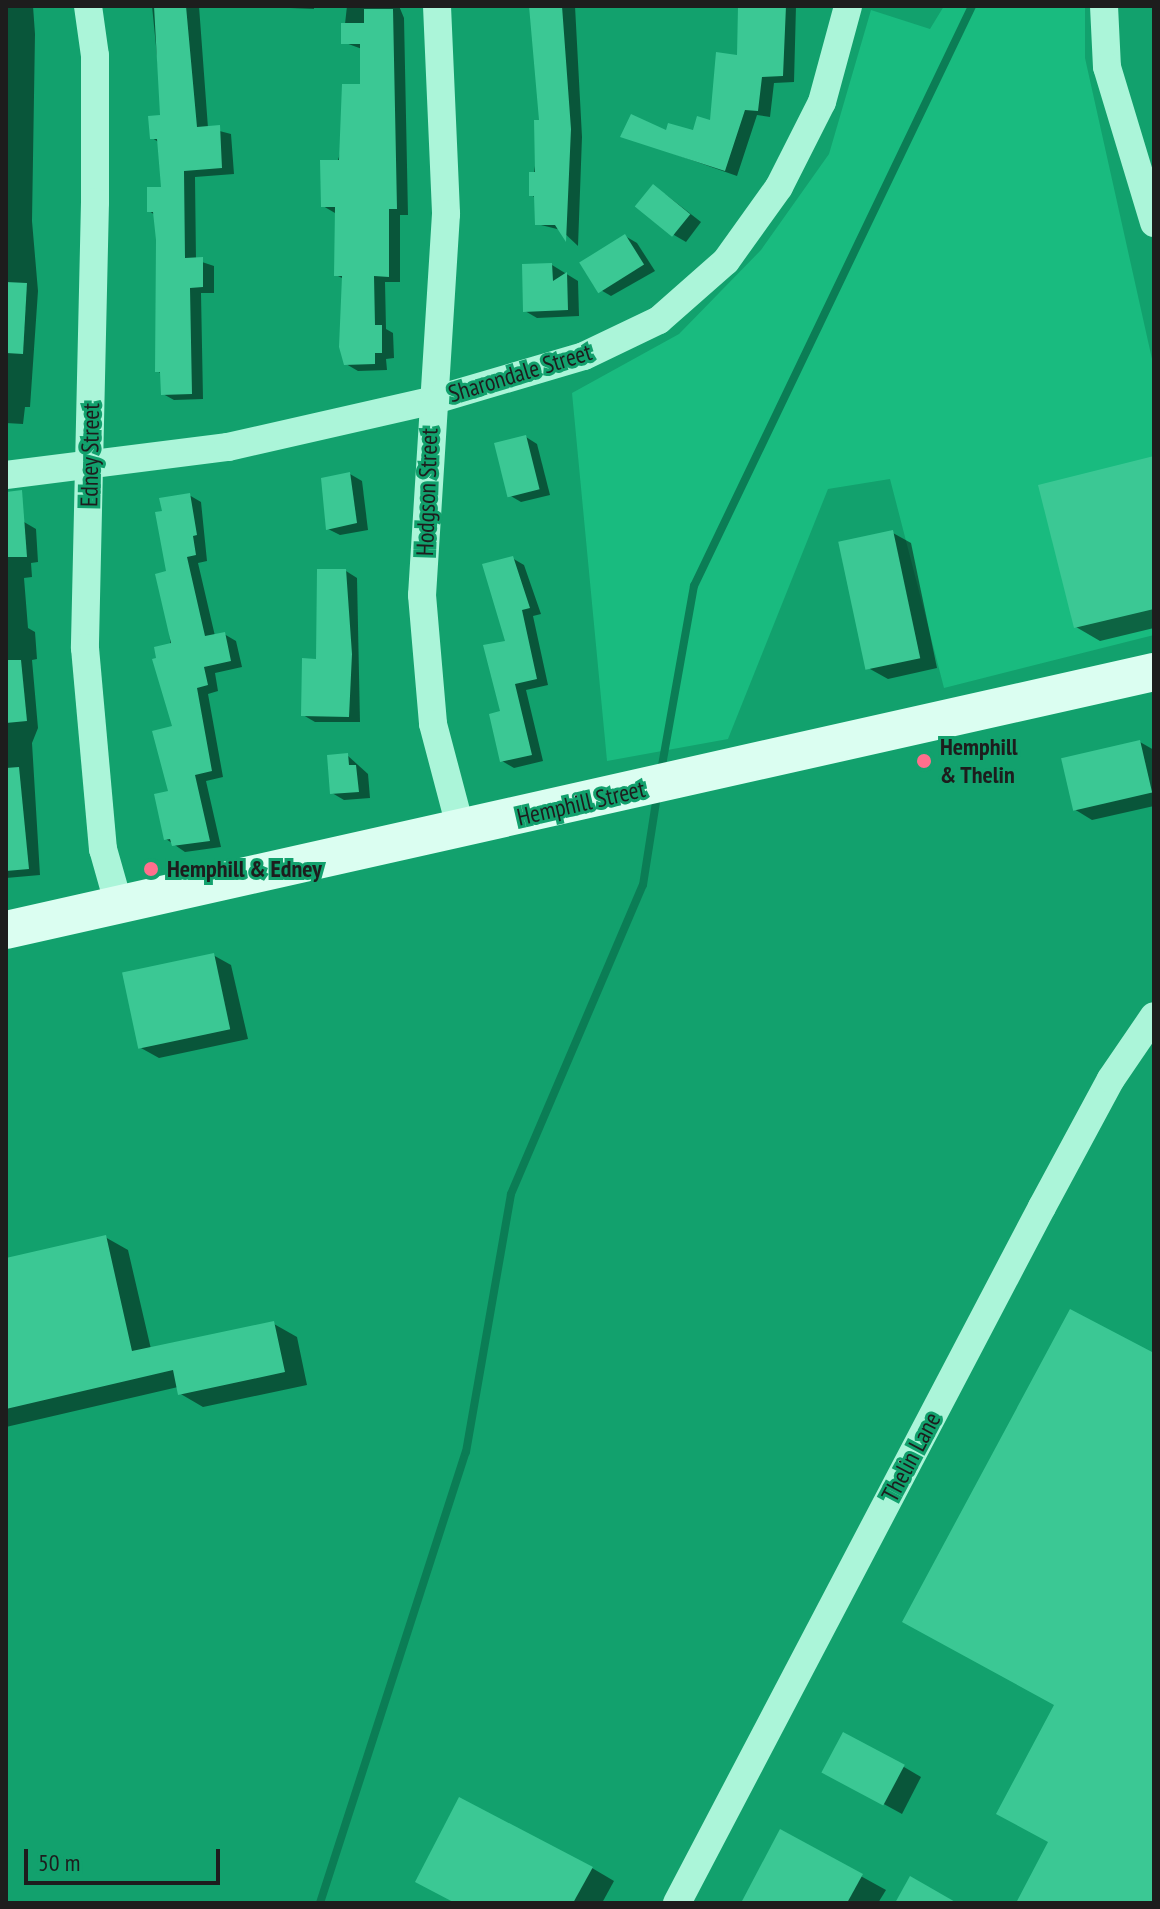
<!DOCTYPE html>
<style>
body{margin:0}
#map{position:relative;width:1160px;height:1909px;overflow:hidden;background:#12a16d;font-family:"PT Sans Narrow",sans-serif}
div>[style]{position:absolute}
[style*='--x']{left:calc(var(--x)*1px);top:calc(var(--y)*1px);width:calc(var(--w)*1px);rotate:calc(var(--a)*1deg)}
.green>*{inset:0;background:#19bb7f}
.shadow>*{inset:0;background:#0007}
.stream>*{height:8px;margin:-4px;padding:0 4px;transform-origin:4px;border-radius:4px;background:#0b7d55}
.building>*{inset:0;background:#3bc894;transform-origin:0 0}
.minor>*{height:28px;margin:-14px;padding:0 14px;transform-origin:14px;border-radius:14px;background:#abf5d9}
.secondary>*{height:38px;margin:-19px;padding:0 19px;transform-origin:19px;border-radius:19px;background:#dbfef1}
.dots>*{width:22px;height:22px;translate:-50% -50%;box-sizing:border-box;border:4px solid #12a16d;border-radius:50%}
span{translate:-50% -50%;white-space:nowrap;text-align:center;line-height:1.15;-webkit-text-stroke:6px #12a16d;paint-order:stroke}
.street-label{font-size:24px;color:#1d1d1d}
.poi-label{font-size:24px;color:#1d1d1d;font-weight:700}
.left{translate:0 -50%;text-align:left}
.frame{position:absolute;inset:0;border:8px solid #1d1d1d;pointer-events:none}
.scale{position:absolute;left:24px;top:1849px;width:196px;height:36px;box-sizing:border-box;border:4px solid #1d1d1d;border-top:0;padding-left:10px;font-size:24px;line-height:28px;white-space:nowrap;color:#1d1d1d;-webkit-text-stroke:6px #12a16d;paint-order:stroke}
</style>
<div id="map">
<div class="green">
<div style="clip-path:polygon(944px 6px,1085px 6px,1085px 58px,1154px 368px,1154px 635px,944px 688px,890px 479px,828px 489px,728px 739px,607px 761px,572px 393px,679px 334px,761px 250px,829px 154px,871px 10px,930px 29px)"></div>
</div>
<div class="shadow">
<div style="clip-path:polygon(6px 6px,33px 6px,35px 34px,32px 221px,38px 291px,30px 407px,25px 407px,23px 424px,6px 423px)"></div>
<div style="clip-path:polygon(152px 6px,199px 6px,208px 128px,231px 134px,234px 174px,195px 177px,196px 260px,214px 266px,214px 293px,201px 293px,203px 399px,174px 400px,163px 394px,162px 374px,157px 371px,158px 240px,155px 215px,149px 211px,163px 189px,160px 143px,152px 138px,163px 116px)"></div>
<div style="clip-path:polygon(287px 6px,314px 6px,314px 9px,290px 8px)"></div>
<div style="clip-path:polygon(347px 6px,399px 6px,404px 18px,408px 215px,400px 215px,400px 282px,385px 282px,386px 329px,393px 333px,394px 358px,386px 359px,387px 370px,358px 371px,346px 364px,344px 279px,336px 275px,335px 213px,323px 206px,362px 86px,362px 49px,343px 42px)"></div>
<div style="clip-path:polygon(530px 6px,575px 6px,582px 137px,578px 246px,561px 230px,537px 224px,536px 198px,531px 195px,541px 122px)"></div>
<div style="clip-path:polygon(740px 6px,796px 6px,794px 82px,774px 83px,770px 117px,757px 115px,737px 176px,623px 136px,694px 132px,712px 122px,738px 57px)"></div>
<div style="clip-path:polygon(665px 194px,701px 222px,686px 242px,674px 235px)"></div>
<div style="clip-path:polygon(625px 236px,637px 243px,655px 271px,611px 296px,599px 289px)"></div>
<div style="clip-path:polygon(552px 265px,578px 281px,579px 316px,537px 318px,525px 311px)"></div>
<div style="clip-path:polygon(526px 437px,537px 444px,550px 495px,521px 502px,509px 495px)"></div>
<div style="clip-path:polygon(1154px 458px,1154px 628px,1100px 641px,1076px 627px)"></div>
<div style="clip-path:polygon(350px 474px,362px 481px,368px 530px,340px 535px,328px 529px)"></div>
<div style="clip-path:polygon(189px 495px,201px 502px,207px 561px,198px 563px,215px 636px,224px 634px,236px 641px,242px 667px,215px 673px,218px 691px,208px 694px,223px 777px,206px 781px,221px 847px,185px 852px,166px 839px,174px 727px,164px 512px)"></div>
<div style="clip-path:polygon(24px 522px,36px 529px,38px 562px,31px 563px,32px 577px,24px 578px,28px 628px,35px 632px,37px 659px,32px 660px,38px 728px,32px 743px,40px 875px,6px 878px,6px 524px)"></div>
<div style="clip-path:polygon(893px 533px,911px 543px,937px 668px,888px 679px,870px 669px)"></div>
<div style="clip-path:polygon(512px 558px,524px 565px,541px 614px,533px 616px,548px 685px,526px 690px,543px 761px,514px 768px,502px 761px)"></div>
<div style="clip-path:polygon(346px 571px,357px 578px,360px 722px,315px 722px,303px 715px)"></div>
<div style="clip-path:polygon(1140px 742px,1154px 750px,1154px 806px,1092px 820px,1074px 809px)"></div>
<div style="clip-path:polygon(347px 755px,368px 774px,370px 798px,344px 800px,332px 793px)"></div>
<div style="clip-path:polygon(213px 955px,231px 965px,248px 1039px,159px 1058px,141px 1048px)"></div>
<div style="clip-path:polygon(105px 1237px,128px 1250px,151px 1349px,274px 1324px,297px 1337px,307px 1385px,203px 1407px,179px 1393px,178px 1387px,6px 1427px,6px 1260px)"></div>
<div style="clip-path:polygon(904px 1767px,921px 1777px,902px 1814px,842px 1781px)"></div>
<div style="clip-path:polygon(781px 1832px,886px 1890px,878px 1903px,743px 1903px)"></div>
<div style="clip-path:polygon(592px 1868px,614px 1881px,602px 1903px,457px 1903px)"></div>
</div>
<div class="stream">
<div style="--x:661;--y:771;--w:188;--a:-79.9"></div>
<div style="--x:694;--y:586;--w:643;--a:-64.39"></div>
<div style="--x:320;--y:1903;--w:474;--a:-72.1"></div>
<div style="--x:466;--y:1452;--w:262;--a:-80.1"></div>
<div style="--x:511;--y:1194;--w:336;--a:-66.9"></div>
<div style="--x:643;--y:885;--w:90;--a:-81.1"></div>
</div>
<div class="building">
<div style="clip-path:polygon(154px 6px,186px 6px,197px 127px,220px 125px,222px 168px,184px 171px,185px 258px,203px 257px,203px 287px,190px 288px,192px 394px,161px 395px,160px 372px,155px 372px,156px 240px,153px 212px,147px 212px,147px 187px,161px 187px,157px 139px,150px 139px,148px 116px,160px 115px)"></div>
<div style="clip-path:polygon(529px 6px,562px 6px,571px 129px,566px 242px,555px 225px,535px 225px,534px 196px,529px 196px,529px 172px,535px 172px,534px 120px,539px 120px)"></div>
<div style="clip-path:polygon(738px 6px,786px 6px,783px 76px,762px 77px,758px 111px,745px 110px,725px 171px,620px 137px,631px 114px,666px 130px,668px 123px,693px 130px,697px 116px,710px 120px,716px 52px,737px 55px)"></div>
<div style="clip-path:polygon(364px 9px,393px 9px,397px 209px,389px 209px,389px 277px,374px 276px,375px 325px,382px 325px,382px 353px,375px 353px,375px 364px,344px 365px,339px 347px,342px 276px,334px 276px,335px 207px,321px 207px,320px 160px,339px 160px,342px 84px,360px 84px,360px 44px,341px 44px,341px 23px,364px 23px)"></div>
<div style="left:653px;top:184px;width:48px;height:29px;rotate:39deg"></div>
<div style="left:625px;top:234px;width:36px;height:54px;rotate:58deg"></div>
<div style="clip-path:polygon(552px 263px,553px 281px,567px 272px,568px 310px,523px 312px,522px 264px)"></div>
<div style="clip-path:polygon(6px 282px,27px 283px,23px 354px,6px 353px)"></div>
<div style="left:526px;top:435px;width:56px;height:33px;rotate:76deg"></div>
<div style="clip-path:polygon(1154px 456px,1154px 609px,1074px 628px,1038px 485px)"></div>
<div style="clip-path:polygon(350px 472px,357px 523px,326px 530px,321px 478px)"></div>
<div style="clip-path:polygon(22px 490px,27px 557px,6px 557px,6px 492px)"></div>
<div style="clip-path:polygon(190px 493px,197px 535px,193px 536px,196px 555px,187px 557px,205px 636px,225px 632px,231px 661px,204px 667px,208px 685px,197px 688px,212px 771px,195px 775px,210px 841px,172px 846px,170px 839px,164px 840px,154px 794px,168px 791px,152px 731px,172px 726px,152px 659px,156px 658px,154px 647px,171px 643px,155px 574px,166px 571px,155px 512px,162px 511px,159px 498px)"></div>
<div style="left:893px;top:530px;width:131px;height:56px;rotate:78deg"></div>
<div style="clip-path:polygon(513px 556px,530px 608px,522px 610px,537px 679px,515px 684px,532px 755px,500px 762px,489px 714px,500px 711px,483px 645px,505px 641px,482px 564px)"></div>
<div style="clip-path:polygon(317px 569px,346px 569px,352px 654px,349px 717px,301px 716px,302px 658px,316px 659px)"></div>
<div style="clip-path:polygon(6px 660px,21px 660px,27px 721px,6px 723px)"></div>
<div style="left:1140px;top:740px;width:54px;height:81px;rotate:77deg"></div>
<div style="clip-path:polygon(348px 753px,349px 765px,356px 765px,359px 792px,330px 794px,327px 755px)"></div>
<div style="clip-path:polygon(19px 767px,29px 869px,6px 871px,6px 768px)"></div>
<div style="left:214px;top:953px;width:78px;height:94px;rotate:78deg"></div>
<div style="clip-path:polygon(106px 1235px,132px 1351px,274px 1321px,285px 1372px,178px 1395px,173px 1370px,6px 1409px,6px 1258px)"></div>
<div style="clip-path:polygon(1070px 1309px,1154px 1353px,1154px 1903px,1016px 1903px,1048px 1842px,996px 1814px,1054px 1705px,902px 1622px)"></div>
<div style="left:843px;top:1732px;width:70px;height:46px;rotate:28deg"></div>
<div style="clip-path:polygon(459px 1797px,593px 1867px,573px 1903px,455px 1903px,415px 1882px)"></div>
<div style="clip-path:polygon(780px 1829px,863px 1874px,847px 1903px,741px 1903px)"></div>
<div style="clip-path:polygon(910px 1876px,957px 1903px,895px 1903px)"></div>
</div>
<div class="minor">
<div style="--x:88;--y:6;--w:50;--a:82"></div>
<div style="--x:95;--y:56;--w:146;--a:90"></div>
<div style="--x:95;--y:202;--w:446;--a:91.3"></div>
<div style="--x:85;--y:648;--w:202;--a:84.9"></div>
<div style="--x:103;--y:849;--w:55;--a:74.2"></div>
<div style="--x:437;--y:6;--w:208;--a:87.5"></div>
<div style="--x:446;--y:214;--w:382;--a:93.6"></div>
<div style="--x:422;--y:595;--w:129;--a:85.1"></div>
<div style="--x:433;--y:724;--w:110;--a:75.2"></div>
<div style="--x:1104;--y:6;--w:61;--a:87.2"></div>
<div style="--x:1107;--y:67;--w:163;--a:73.2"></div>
<div style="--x:6;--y:475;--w:224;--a:-7.2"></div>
<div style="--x:228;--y:447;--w:208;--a:-12.8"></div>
<div style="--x:431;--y:401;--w:159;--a:-16.4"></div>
<div style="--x:584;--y:356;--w:83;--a:-25.6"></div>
<div style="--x:659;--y:320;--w:89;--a:-41.4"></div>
<div style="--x:726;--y:261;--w:91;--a:-54.4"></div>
<div style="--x:779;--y:187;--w:95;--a:-63.2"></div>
<div style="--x:822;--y:102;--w:99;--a:-74.8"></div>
<div style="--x:677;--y:1903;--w:786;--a:-62.33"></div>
<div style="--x:1042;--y:1207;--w:145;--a:-61.7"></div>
<div style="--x:1111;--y:1079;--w:76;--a:-55.7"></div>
</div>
<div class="secondary">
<div style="--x:6;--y:930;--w:1177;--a:-12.67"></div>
</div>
<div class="dots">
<div style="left:924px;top:761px;background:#ff6f8d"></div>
<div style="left:151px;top:869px;background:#ff6f8d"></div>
</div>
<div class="street-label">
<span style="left:520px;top:373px;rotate:-17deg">Sharondale Street</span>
<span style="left:90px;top:455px;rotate:-89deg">Edney Street</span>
<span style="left:427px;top:492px;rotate:-88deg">Hodgson Street</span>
<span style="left:581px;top:803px;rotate:-13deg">Hemphill Street</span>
<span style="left:911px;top:1457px;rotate:-62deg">Thelin Lane</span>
</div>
<div class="poi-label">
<span class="left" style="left:940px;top:761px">Hemphill<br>&amp; Thelin</span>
<span class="left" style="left:167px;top:869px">Hemphill &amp; Edney</span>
</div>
<div class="frame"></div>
<div class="scale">50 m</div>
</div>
